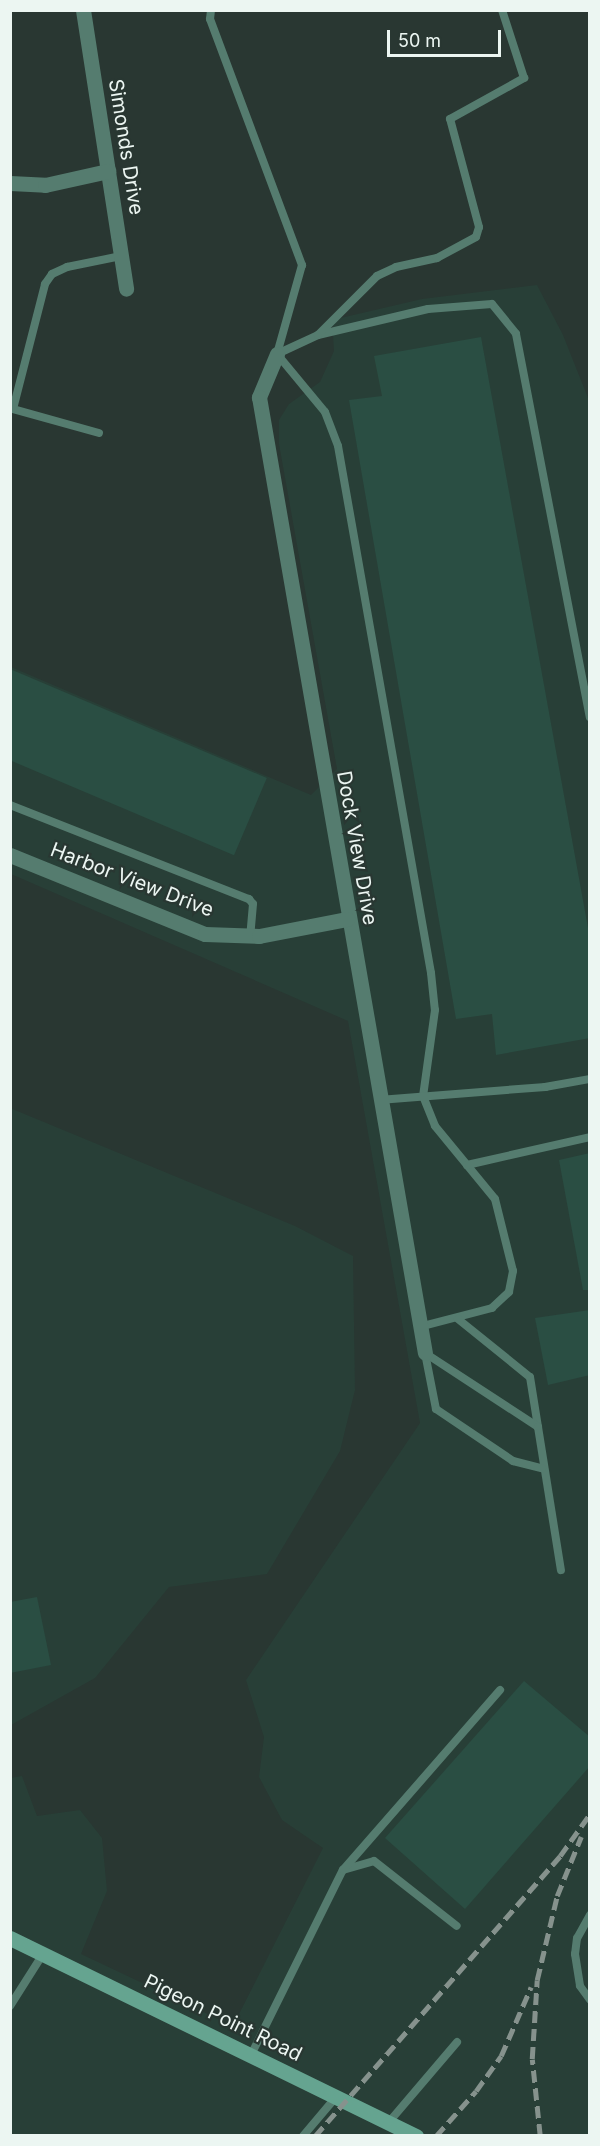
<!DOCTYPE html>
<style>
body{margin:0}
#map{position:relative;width:600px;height:2146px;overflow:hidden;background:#293732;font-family:Inter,sans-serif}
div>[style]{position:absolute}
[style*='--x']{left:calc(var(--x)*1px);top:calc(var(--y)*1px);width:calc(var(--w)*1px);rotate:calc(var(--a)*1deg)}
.built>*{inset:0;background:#283f37}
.building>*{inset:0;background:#2a4e43;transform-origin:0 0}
.lane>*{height:8px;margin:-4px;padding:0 4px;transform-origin:4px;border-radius:4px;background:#557c6f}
.street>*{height:15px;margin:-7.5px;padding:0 7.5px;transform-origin:7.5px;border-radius:7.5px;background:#557c6f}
.secondary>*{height:15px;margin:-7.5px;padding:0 7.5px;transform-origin:7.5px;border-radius:7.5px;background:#65a490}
.rail>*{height:4.5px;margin-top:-2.25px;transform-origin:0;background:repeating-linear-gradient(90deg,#86928d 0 12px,transparent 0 18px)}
span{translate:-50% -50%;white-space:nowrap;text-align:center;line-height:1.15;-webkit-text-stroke:4.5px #293732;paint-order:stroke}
.street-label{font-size:20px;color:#ecf6f2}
.frame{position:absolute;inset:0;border:12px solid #ecf6f2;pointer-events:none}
.scale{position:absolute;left:387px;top:30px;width:114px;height:27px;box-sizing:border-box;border:3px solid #ecf6f2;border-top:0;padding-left:8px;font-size:18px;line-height:21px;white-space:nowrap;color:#ecf6f2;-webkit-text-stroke:4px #293732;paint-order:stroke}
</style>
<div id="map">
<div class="built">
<div style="clip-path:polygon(537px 285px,563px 335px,590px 403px,589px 2135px,11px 2135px,11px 1778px,22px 1776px,37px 1816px,80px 1810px,102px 1838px,107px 1891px,81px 1954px,233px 2026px,323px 1848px,282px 1820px,259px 1777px,264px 1737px,246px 1680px,420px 1423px,348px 1021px,11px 874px,11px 667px,311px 795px,337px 769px,279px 444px,279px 420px,289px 404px,320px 382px,334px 351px,332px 320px,422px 299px)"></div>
<div style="clip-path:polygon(10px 1108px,295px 1226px,353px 1256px,355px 1390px,340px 1451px,267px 1574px,169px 1587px,95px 1678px,11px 1725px)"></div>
</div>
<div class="building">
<div style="clip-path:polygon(481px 337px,590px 939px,590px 1038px,496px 1055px,492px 1014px,456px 1019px,349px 400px,382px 396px,374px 356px)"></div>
<div style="left:10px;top:669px;width:279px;height:84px;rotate:23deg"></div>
<div style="clip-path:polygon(590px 1153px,590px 1290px,583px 1290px,559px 1160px)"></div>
<div style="clip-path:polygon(590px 1310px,590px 1375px,548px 1385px,535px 1318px)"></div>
<div style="clip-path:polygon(37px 1597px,51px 1665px,10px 1673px,10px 1602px)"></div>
<div style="clip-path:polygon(524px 1681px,590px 1737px,590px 1766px,465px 1909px,385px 1838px)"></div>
</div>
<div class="lane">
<div style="--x:211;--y:10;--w:9;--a:96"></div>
<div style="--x:210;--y:19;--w:263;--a:69.5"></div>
<div style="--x:302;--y:265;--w:92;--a:105.7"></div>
<div style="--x:318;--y:335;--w:113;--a:-13.3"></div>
<div style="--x:428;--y:309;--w:64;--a:-4.5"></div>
<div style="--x:492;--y:304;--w:38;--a:51"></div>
<div style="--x:516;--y:334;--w:390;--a:79.1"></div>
<div style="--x:277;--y:354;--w:75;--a:50.4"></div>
<div style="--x:325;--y:412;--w:36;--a:69"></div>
<div style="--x:338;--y:446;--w:535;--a:79.99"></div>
<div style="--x:431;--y:973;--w:37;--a:84"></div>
<div style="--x:435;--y:1010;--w:87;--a:97.9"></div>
<div style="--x:423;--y:1096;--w:32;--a:68"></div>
<div style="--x:435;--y:1126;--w:94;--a:50.6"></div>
<div style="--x:495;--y:1199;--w:74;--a:76"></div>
<div style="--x:513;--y:1271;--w:21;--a:101"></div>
<div style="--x:509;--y:1292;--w:23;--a:137"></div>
<div style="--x:492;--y:1308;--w:75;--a:165.4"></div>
<div style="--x:277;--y:354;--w:45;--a:-24.9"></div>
<div style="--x:318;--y:335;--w:83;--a:-45"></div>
<div style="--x:377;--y:276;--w:21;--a:-25"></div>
<div style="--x:396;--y:267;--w:42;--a:-12.4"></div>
<div style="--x:437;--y:258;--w:44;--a:-28.3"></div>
<div style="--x:476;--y:237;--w:10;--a:-73"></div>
<div style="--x:479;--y:227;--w:112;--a:-105"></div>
<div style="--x:450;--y:119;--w:85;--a:-29"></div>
<div style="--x:524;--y:78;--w:71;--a:-107.9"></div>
<div style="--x:99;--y:433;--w:89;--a:-164.4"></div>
<div style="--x:13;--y:409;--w:129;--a:-75.6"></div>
<div style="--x:45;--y:284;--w:12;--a:-55"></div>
<div style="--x:52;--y:274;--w:17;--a:-25"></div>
<div style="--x:67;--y:267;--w:55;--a:-11.5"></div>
<div style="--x:10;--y:805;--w:257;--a:21.5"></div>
<div style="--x:249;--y:899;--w:6;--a:51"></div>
<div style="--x:253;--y:904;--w:32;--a:95"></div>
<div style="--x:379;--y:1100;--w:167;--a:-4.5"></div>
<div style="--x:545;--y:1087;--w:46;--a:-10.1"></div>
<div style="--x:467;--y:1165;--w:126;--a:-12.8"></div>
<div style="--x:458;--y:1319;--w:92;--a:38.9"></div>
<div style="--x:530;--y:1377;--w:51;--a:80.9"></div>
<div style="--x:425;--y:1353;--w:135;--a:33.2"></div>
<div style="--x:538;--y:1427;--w:145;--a:80.9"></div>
<div style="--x:425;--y:1353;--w:57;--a:78.9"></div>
<div style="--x:436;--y:1409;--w:93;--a:34"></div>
<div style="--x:513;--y:1461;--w:30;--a:14"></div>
<div style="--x:343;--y:1870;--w:32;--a:-16"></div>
<div style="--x:374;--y:1861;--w:105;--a:38.1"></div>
<div style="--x:590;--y:1915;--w:26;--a:119"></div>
<div style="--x:577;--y:1938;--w:16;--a:97"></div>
<div style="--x:575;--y:1954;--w:32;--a:81"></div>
<div style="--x:580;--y:1986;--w:17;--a:54"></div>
<div style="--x:10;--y:2006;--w:62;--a:-57.6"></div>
<div style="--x:251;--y:2055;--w:207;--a:-63.6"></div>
<div style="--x:343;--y:1870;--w:239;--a:-48.9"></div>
<div style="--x:389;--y:2122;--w:105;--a:-49.6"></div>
<div style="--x:303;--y:2136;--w:51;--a:-49.8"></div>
</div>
<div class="street">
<div style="--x:83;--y:10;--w:282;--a:81.2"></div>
<div style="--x:10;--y:183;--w:35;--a:3"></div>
<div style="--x:45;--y:185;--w:65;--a:-12.5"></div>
<div style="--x:277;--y:354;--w:47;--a:112.7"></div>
<div style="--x:259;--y:397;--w:970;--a:80.15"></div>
<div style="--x:10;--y:855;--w:210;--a:22.1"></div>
<div style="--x:205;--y:934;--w:54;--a:2.1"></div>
<div style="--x:259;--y:936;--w:90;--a:-10.9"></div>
</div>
<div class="secondary">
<div style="--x:10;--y:1938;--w:452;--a:26"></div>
</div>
<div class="rail">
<div style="--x:315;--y:2136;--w:372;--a:-48.8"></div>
<div style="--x:560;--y:1856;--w:52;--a:-54.5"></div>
<div style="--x:436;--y:2136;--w:60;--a:-48.4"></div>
<div style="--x:476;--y:2091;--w:43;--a:-54.5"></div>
<div style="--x:501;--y:2056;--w:75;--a:-66.5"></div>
<div style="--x:540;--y:2136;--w:77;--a:-95.9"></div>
<div style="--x:532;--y:2059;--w:79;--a:-86.4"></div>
<div style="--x:537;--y:1980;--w:86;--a:-76.6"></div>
<div style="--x:557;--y:1896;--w:64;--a:-67.9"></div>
</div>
<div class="street-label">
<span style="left:126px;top:147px;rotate:81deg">Simonds Drive</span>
<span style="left:357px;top:848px;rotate:80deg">Dock View Drive</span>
<span style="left:132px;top:880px;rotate:21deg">Harbor View Drive</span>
<span style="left:223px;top:2018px;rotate:26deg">Pigeon Point Road</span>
</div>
<div class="frame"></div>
<div class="scale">50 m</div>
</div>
